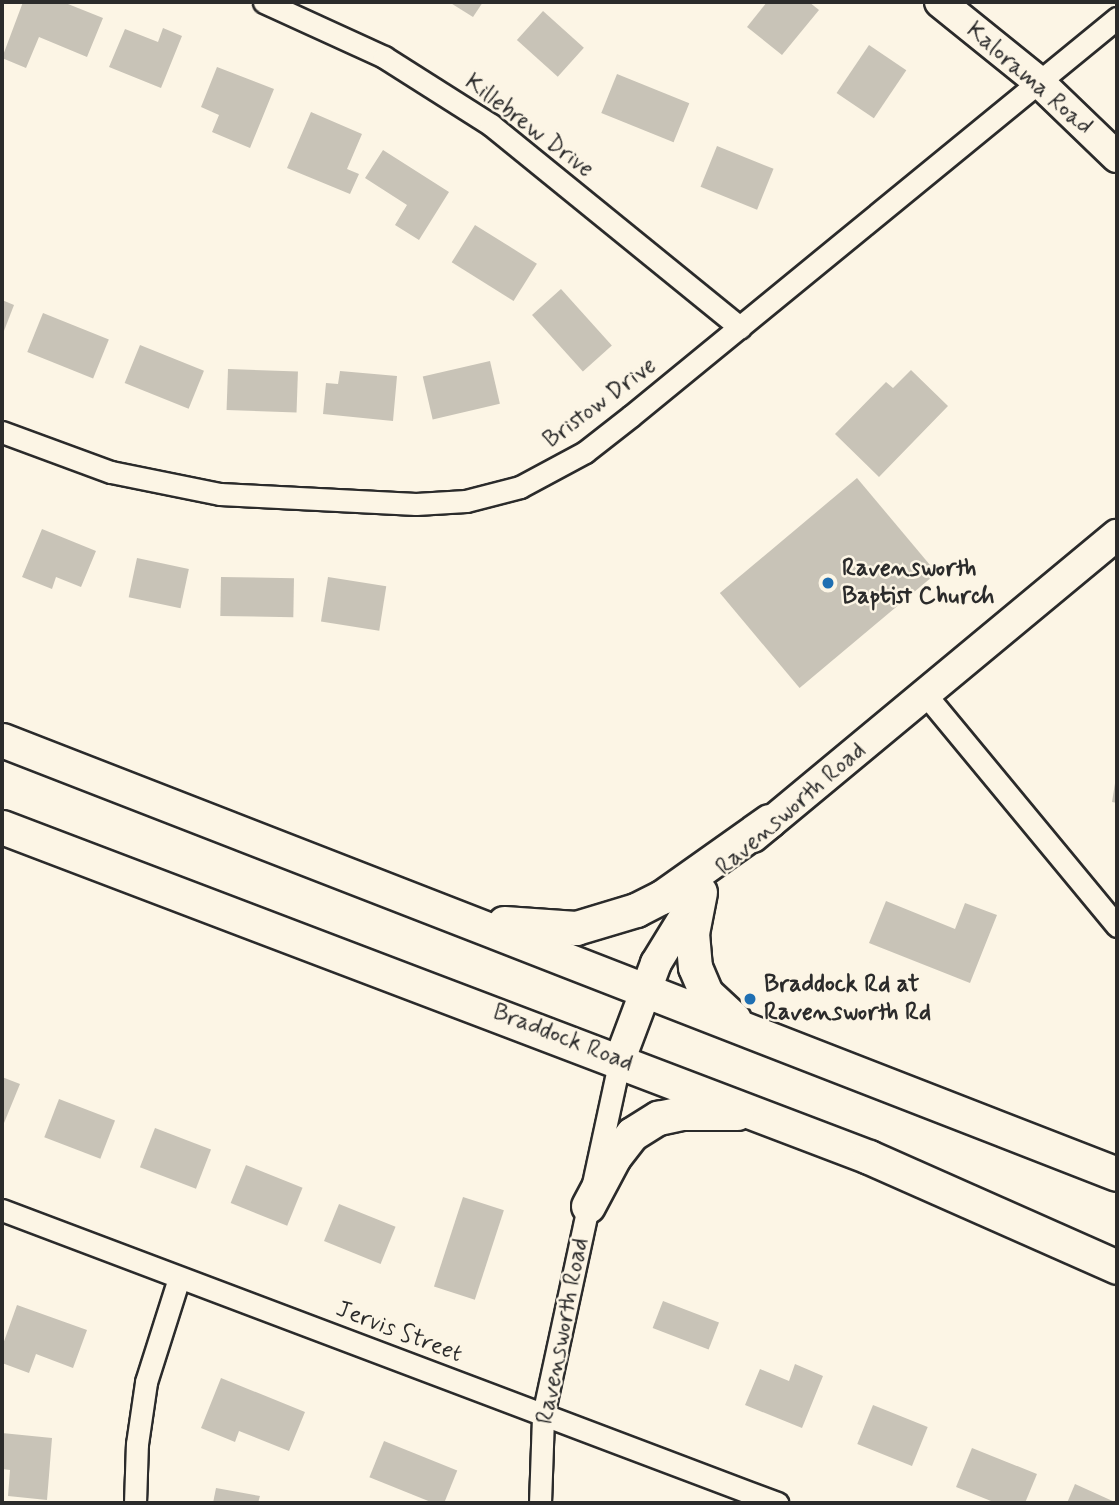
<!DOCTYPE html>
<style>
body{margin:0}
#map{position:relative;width:1119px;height:1505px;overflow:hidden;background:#fcf5e5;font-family:Mynerve,sans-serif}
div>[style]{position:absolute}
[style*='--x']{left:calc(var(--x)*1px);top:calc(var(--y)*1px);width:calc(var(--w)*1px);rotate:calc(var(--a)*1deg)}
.building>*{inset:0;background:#c8c3b7;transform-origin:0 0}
.roads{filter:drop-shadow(2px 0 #2b2b2b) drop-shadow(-2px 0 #2b2b2b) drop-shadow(0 2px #2b2b2b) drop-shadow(0 -2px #2b2b2b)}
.street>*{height:21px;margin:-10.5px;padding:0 10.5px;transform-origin:10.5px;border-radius:10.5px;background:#fcf5e5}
.secondary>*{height:30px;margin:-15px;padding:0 15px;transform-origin:15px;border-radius:15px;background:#fcf5e5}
.primary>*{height:33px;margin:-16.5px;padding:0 16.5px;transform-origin:16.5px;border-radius:16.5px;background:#fcf5e5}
.dots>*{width:19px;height:19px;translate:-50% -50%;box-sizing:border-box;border:4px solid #fcf5e5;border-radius:50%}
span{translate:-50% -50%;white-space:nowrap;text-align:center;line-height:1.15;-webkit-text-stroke:5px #fcf5e5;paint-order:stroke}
.street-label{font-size:24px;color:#2b2b2b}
.poi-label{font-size:24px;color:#2b2b2b;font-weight:700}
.left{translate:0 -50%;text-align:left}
.frame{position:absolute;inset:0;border:4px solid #2b2b2b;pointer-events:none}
</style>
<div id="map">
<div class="building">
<div style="clip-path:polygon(23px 2px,63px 2px,103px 18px,87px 57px,39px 37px,26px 68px,2px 58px)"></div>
<div style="clip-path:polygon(449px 2px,483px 2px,473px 17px)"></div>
<div style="clip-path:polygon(767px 2px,809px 2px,819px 10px,782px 55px,747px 27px)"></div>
<div style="left:543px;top:11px;width:55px;height:39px;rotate:42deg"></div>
<div style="clip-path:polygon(163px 28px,182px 36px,161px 88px,109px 67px,125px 29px,158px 42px)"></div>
<div style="left:869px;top:45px;width:45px;height:58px;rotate:34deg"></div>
<div style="clip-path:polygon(217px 67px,274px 89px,250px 148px,212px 132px,219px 115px,201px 107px)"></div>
<div style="left:617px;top:74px;width:78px;height:42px;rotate:22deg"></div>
<div style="clip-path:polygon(311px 112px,362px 134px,347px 169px,359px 174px,350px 194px,287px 168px)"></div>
<div style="left:717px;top:146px;width:61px;height:44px;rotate:22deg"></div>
<div style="clip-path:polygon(383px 150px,449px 192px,419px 240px,395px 225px,407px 205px,365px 178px)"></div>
<div style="left:475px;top:225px;width:73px;height:44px;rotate:32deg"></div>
<div style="left:561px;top:289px;width:76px;height:39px;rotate:48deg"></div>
<div style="clip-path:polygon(2px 300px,14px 305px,2px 336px)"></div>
<div style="left:43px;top:313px;width:71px;height:42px;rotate:22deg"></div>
<div style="left:140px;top:345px;width:69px;height:41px;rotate:22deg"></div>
<div style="left:490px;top:361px;width:44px;height:69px;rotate:77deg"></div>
<div style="left:228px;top:369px;width:70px;height:41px;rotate:2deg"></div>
<div style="clip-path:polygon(911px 370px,948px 406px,879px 477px,835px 434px,886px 382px,893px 388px)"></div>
<div style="clip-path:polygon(340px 371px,397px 376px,393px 421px,323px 414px,326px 383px,338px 384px)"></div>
<div style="left:857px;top:478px;width:124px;height:179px;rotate:50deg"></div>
<div style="clip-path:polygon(42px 529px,96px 551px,81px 587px,56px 577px,52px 589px,22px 577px)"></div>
<div style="left:137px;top:558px;width:53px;height:40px;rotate:12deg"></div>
<div style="left:221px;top:577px;width:73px;height:39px;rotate:1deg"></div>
<div style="left:328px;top:577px;width:59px;height:45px;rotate:9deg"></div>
<div style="clip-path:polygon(1116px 777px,1117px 777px,1117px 803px,1112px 802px)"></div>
<div style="clip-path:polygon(886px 901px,955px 929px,965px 903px,997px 915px,970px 983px,869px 943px)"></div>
<div style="clip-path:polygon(2px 1077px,20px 1084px,4px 1123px,2px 1122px)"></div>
<div style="left:59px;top:1099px;width:60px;height:41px;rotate:21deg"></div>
<div style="left:155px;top:1128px;width:60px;height:42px;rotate:21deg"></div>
<div style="left:246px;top:1165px;width:61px;height:41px;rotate:22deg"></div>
<div style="left:463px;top:1197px;width:43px;height:94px;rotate:18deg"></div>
<div style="left:339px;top:1204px;width:61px;height:40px;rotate:22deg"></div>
<div style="left:663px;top:1301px;width:60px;height:29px;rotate:21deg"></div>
<div style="clip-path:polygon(17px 1305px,87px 1330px,73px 1368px,36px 1354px,29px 1373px,2px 1363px,2px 1347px)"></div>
<div style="clip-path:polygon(795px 1364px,823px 1376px,802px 1428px,745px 1405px,760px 1369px,789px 1381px)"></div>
<div style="clip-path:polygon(221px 1378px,305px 1412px,289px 1451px,239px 1431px,235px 1442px,201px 1428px)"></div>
<div style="left:873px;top:1405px;width:59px;height:42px;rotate:22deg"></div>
<div style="clip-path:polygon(2px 1433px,52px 1438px,47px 1500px,8px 1496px,10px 1470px,2px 1469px)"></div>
<div style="left:384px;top:1441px;width:79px;height:39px;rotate:22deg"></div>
<div style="clip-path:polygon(972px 1448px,1037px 1474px,1025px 1503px,996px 1503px,956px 1487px)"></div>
<div style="clip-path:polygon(1075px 1484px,1117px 1503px,1067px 1503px)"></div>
<div style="clip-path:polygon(216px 1488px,260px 1496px,258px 1503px,213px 1503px)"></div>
</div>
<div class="roads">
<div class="street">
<div style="--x:264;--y:2;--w:132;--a:24.6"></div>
<div style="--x:384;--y:57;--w:127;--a:32.4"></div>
<div style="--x:491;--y:125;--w:321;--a:39.1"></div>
<div style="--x:2;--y:432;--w:116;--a:20.2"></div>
<div style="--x:111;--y:472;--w:111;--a:11.4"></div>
<div style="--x:220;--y:494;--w:196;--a:2.9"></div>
<div style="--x:416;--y:504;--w:50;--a:-3.4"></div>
<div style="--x:466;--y:501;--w:56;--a:-14.5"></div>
<div style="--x:520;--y:487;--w:74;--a:-28.3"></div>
<div style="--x:585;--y:452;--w:58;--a:-38"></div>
<div style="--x:631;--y:416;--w:628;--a:-39.32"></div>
<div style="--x:925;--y:694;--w:301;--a:50.4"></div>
<div style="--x:2;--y:1210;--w:829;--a:20.71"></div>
<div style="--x:135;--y:1503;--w:59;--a:-88.1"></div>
<div style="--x:137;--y:1444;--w:63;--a:-81.7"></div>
<div style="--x:146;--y:1382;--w:109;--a:-72.4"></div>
<div style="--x:540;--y:1503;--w:88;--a:-88"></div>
<div style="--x:543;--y:1415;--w:364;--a:-77.8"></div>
</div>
<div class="secondary">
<div style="--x:940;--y:2;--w:127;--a:38.9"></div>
<div style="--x:1039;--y:82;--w:108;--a:43.9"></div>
<div style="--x:753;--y:837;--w:473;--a:-39.7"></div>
<div style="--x:620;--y:1059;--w:103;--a:-69.4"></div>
<div style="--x:656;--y:963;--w:82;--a:-58.4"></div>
</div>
<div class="primary">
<div style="--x:2;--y:740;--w:1196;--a:21.27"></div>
<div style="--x:2;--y:827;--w:928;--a:20.84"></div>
<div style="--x:869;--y:1157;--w:271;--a:23.9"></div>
<div style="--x:700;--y:892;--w:42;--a:101"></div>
<div style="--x:692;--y:933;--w:34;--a:85"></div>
<div style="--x:695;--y:967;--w:28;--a:67"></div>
<div style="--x:706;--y:993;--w:38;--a:43"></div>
<div style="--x:504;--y:923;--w:72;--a:4"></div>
<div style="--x:576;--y:928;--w:63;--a:-16.7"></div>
<div style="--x:636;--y:910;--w:29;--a:-27"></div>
<div style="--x:662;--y:897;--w:131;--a:-35.4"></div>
<div style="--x:588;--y:1206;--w:55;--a:-62"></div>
<div style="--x:614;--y:1157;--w:29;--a:-52"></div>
<div style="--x:632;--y:1134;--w:31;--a:-32"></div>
<div style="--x:658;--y:1118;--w:25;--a:-12"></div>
<div style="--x:682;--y:1113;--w:55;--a:0"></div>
</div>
</div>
<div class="dots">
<div style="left:828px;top:583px;background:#1f6fb2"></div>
<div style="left:750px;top:999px;background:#1f6fb2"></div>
</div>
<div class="street-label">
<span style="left:1029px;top:79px;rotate:41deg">Kalorama Road</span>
<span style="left:529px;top:126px;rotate:37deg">Killebrew Drive</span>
<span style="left:600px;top:403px;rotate:-37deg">Bristow Drive</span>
<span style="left:791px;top:809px;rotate:-41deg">Ravensworth Road</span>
<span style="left:563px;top:1038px;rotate:21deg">Braddock Road</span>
<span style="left:563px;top:1331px;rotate:-79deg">Ravensworth Road</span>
<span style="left:399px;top:1332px;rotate:21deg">Jervis Street</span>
</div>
<div class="poi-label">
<span class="left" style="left:842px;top:583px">Ravensworth<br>Baptist Church</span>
<span class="left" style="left:764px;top:999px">Braddock Rd at<br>Ravensworth Rd</span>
</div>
<div class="frame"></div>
</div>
